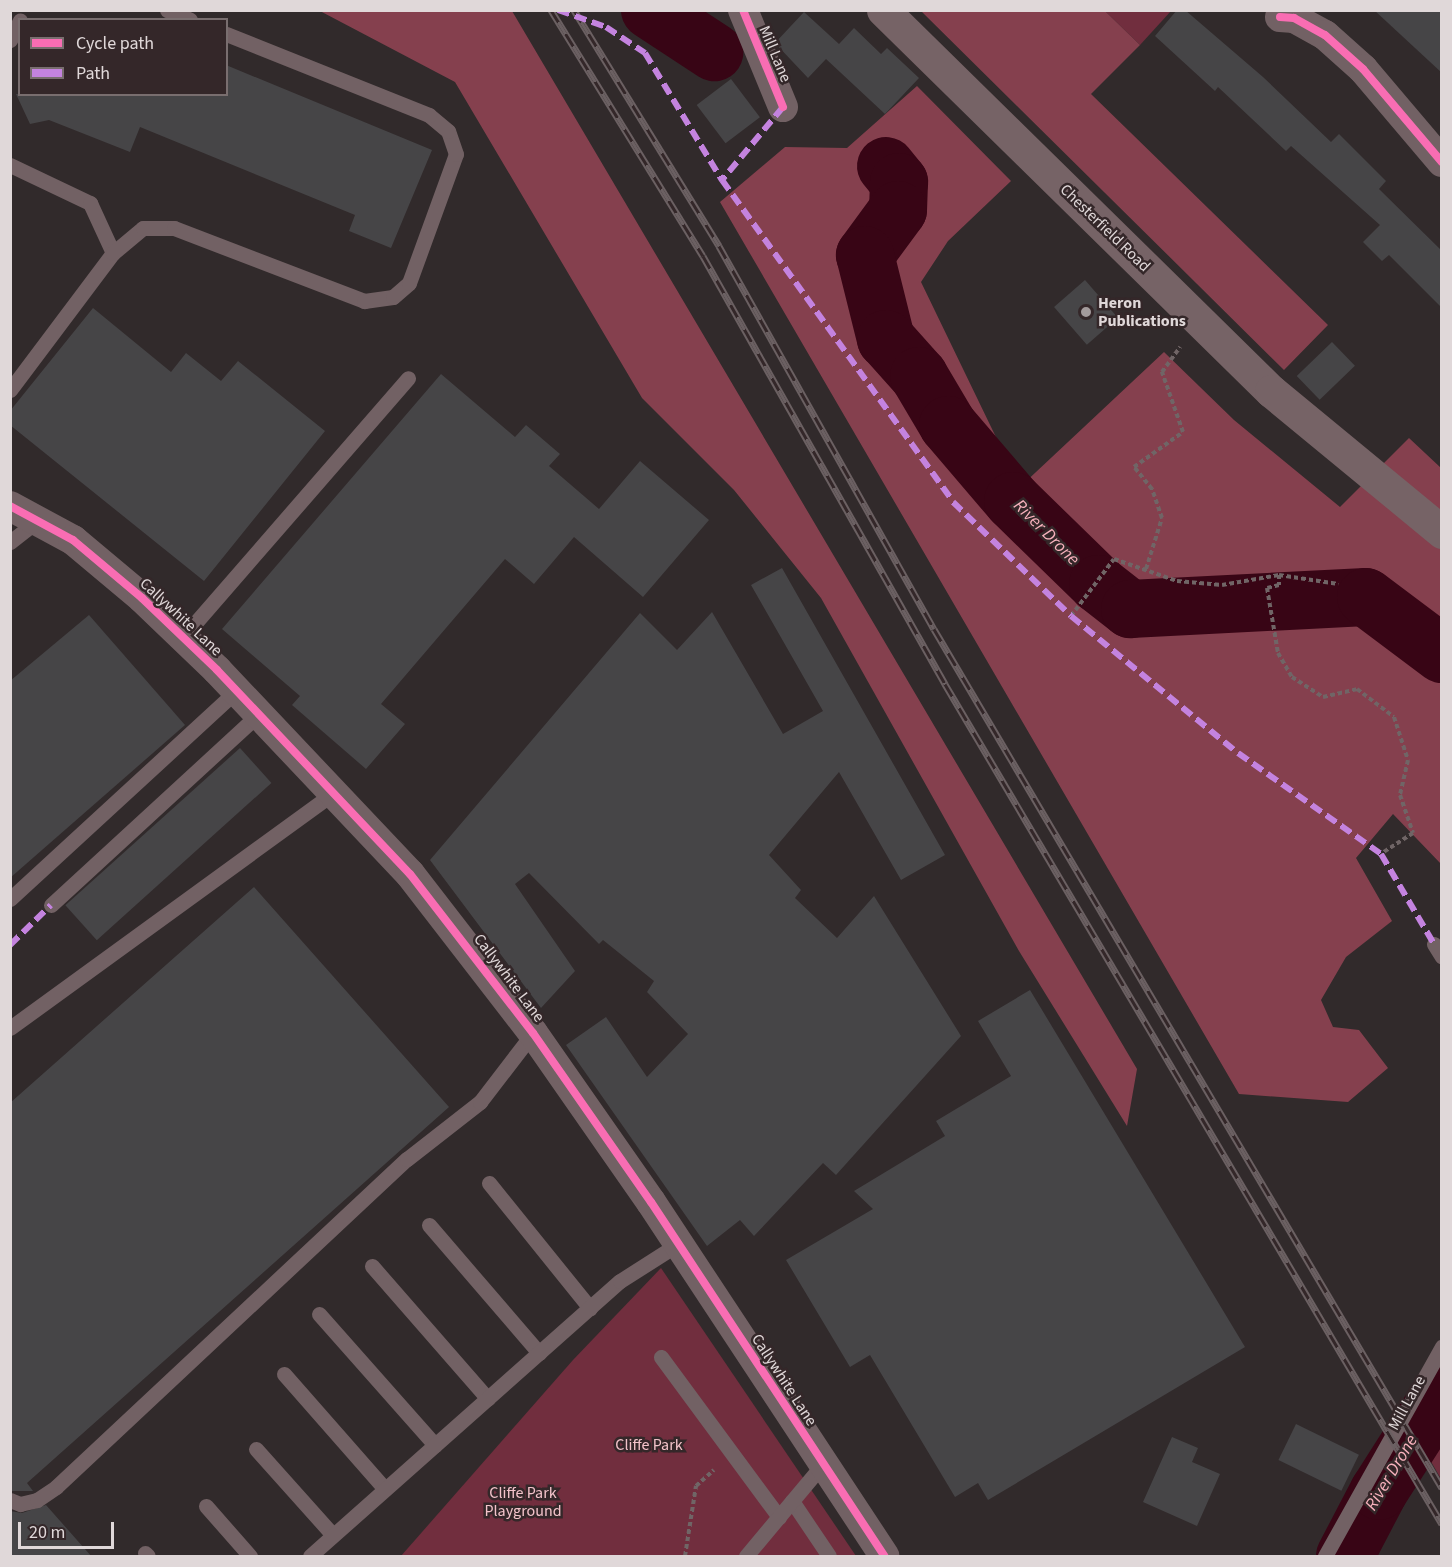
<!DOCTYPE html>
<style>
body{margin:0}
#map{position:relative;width:1452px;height:1567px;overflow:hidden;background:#312a2b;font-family:"Source Sans 3",sans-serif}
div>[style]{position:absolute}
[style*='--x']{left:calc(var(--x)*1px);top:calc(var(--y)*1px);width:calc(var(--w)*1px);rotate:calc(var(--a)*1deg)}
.green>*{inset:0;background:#712e3e}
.forest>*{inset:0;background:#85404e}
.river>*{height:58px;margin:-29px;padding:0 29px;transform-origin:29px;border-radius:29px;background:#380515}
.building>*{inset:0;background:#464547;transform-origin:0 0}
.path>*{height:4px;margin-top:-2px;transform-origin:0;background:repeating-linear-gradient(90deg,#706566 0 4.5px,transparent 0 7.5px)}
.lane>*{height:15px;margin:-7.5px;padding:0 7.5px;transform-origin:7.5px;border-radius:7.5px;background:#726164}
.street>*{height:30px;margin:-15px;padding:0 15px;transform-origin:15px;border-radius:15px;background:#726164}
.secondary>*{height:33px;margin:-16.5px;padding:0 16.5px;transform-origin:16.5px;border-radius:16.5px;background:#766366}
.rail>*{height:7px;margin-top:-3.5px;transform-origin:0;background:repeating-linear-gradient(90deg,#342729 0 14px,#6b6062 0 28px);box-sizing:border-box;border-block:2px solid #6b6062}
.quiet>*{height:6px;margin-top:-3px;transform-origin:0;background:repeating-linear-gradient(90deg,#c483df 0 12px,transparent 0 18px)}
.cycleway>*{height:8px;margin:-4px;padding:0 4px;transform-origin:4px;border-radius:4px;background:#f96db3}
.dots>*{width:16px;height:16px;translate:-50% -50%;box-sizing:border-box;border:3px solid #342729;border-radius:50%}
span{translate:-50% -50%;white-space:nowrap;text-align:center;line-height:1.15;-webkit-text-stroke:5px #342729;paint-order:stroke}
.street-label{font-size:16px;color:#e0d8d9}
.poi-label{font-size:16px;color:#e0d8d9;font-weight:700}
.left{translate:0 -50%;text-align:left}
.park-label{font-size:16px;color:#f3c3ca}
.water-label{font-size:18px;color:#f8b2bd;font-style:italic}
.frame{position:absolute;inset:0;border:12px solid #e0d8d9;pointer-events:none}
.legend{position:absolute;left:18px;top:18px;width:210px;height:78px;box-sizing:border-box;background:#342729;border:2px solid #796e6f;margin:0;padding:8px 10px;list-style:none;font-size:18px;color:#e0d8d9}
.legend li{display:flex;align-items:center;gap:12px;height:30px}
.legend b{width:30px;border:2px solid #796e6f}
.scale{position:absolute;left:18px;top:1522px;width:96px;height:27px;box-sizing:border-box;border:3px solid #e0d8d9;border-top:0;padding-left:8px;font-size:18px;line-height:21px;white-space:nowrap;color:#e0d8d9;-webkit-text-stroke:4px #342729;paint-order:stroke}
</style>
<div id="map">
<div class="green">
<div style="clip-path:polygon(1105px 11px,1171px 11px,1140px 45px)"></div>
<div style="clip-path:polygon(661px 1268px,856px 1556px,401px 1556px,573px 1360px)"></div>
<div style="clip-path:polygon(1425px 1392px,1441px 1404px,1441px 1479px,1409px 1423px)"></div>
</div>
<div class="forest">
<div style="clip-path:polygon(320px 11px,512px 11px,1137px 1069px,1127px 1126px,1019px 951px,821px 598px,734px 490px,642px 398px,455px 82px)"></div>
<div style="clip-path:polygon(921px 11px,1105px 11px,1140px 45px,1091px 94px,1328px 325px,1284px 370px)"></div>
<div style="clip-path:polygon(917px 86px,1011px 181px,948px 241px,921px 282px,1020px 487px,1164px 352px,1234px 420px,1340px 507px,1409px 438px,1441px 468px,1441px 864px,1393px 814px,1356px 858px,1392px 921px,1346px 957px,1321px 1000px,1333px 1027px,1359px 1030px,1388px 1068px,1348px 1102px,1239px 1094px,720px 202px,785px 147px,847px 148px)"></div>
</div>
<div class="river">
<div style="--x:650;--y:10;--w:77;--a:33.3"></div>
<div style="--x:886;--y:166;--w:21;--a:51"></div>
<div style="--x:899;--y:182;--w:28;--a:92"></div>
<div style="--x:898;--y:210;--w:56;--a:126.3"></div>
<div style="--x:865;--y:255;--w:87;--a:76"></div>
<div style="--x:886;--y:339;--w:50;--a:48.3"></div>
<div style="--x:919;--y:376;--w:57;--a:59.4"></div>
<div style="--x:948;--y:425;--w:100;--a:49.5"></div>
<div style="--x:1013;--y:501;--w:119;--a:44.3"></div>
<div style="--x:1098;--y:584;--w:41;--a:38"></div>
<div style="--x:1130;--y:609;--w:236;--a:-2.9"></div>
<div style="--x:1366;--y:597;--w:95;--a:36.9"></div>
<div style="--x:1345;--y:1556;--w:73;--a:-62.4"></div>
<div style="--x:1379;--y:1491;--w:117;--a:-57.5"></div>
</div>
<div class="building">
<div style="clip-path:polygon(1177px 10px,1185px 10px,1263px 77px,1331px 142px,1339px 134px,1386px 181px,1379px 189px,1442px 251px,1442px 308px,1389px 255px,1382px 261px,1363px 242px,1380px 225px,1291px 146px,1286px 151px,1218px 87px,1215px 91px,1155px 36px)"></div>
<div style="clip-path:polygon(1374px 10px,1442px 10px,1442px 73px)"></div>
<div style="clip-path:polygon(804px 12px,839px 44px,854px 28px,881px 54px,887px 48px,919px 78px,885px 114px,826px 59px,808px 78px,775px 43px)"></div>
<div style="clip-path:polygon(226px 65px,432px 150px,391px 248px,349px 231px,355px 215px,140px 127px,130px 152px,49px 120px,30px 124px,16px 94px,226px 94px)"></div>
<div style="left:731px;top:79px;width:48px;height:43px;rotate:53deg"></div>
<div style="left:1085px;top:280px;width:50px;height:41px;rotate:49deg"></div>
<div style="clip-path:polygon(93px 308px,171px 372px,186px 353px,221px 381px,238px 361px,325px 431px,204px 581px,10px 425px,10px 411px)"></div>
<div style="left:1332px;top:342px;width:33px;height:49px;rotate:46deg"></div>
<div style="clip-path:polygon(441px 374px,515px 437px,526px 425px,560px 454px,549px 466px,599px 509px,640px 461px,709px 520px,643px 597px,574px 537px,534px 584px,505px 559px,381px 704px,405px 724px,366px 769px,292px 705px,300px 696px,222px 629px)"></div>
<div style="clip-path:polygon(782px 568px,945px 855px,901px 880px,839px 772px,769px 855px,801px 890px,795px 898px,837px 938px,874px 896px,961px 1036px,836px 1175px,823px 1163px,754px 1236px,740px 1220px,707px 1246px,566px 1045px,606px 1017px,647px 1077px,688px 1034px,647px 992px,654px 981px,603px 940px,599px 944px,529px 873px,515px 884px,575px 971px,541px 1008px,430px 860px,640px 613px,677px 650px,712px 612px,783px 734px,823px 711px,751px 585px)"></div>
<div style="clip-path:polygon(89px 615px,185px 725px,10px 878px,10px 681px)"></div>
<div style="left:240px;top:748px;width:47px;height:235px;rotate:48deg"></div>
<div style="clip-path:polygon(254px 887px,449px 1107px,27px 1483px,33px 1491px,10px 1491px,10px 1103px)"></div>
<div style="clip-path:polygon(1030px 990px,1245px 1347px,988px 1500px,978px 1483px,955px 1497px,870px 1355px,850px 1367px,786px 1260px,873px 1209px,854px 1191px,945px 1136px,936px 1121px,1011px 1076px,978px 1021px)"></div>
<div style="left:1296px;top:1424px;width:70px;height:40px;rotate:26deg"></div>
<div style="clip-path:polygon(1172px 1437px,1198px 1448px,1192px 1462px,1220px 1474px,1197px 1526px,1143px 1502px)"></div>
<div style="clip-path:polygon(46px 1505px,92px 1557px,10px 1557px,10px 1511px,22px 1513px)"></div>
</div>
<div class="path">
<div style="--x:1146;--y:569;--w:53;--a:-72.6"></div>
<div style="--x:1162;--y:518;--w:31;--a:-109"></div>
<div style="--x:1152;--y:489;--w:28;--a:-129"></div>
<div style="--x:1134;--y:467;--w:60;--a:-35.5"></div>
<div style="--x:1183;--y:432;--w:64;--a:-109.3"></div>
<div style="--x:1162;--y:372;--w:31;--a:-54"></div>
<div style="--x:1279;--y:575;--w:10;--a:90"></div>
<div style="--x:1279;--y:585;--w:12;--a:166"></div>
<div style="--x:1267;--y:588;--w:66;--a:80.4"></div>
<div style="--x:1278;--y:653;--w:28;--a:60"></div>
<div style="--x:1292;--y:677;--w:37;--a:33"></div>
<div style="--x:1323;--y:697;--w:35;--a:-13"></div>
<div style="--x:1357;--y:689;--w:46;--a:37.1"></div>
<div style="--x:1394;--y:717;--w:45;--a:72"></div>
<div style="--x:1408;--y:760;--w:36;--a:103"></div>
<div style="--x:1400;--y:795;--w:40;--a:71.1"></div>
<div style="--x:1413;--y:833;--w:38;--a:147"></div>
<div style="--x:1071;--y:616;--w:71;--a:-53"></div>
<div style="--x:1114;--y:559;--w:67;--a:19.2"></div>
<div style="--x:1177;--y:581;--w:45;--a:5.1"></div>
<div style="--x:1222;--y:585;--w:58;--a:-10"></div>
<div style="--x:1279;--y:575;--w:60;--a:8.7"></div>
<div style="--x:685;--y:1556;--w:71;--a:-81.1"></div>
<div style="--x:696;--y:1486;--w:24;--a:-42"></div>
</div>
<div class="lane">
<div style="--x:167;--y:10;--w:25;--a:23"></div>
<div style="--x:10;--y:40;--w:22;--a:-63"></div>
<div style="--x:10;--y:165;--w:89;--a:25.4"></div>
<div style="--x:90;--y:203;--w:55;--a:65.3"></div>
<div style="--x:10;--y:390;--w:171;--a:-53.1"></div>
<div style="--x:113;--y:253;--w:39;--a:-40"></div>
<div style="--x:143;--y:228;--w:31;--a:0"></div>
<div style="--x:174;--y:228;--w:204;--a:21"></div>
<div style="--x:364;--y:301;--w:29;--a:-8"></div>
<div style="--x:393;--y:297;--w:21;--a:-41"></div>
<div style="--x:409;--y:283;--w:137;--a:-70"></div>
<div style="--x:456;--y:154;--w:24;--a:-109"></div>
<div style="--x:448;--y:131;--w:25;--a:-140"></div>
<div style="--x:429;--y:115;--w:219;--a:-158.2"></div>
<div style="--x:10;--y:542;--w:36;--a:-38"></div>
<div style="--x:183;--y:637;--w:343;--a:-49"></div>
<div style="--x:10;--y:899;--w:309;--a:-42.6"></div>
<div style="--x:51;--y:905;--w:282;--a:-42.6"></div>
<div style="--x:1434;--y:944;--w:15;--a:58"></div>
<div style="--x:10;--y:1028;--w:400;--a:-36"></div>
<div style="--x:489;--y:1183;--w:161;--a:51.1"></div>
<div style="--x:429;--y:1225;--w:169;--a:49.3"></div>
<div style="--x:372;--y:1266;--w:176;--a:48.9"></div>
<div style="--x:319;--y:1314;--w:175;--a:48.5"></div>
<div style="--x:661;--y:1357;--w:199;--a:53.6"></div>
<div style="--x:284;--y:1374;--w:153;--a:48.7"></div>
<div style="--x:256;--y:1449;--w:115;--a:48.2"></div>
<div style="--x:10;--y:1500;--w:11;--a:22"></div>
<div style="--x:20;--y:1504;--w:17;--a:-13"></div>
<div style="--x:37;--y:1500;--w:23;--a:-34"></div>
<div style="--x:56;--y:1487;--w:480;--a:-43.1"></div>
<div style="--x:407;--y:1159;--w:93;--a:-38"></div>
<div style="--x:480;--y:1102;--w:87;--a:-52.5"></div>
<div style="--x:792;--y:1501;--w:66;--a:56.1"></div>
<div style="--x:206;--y:1506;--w:67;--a:48.7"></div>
<div style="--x:145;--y:1553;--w:4;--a:45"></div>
<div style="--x:310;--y:1556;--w:414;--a:-41.6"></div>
<div style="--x:620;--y:1281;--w:69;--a:-32.5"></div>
<div style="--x:746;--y:1556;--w:120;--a:-50.1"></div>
<div style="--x:1325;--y:1556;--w:240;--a:-60.8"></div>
</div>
<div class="street">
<div style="--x:743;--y:10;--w:105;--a:67.6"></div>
<div style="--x:1280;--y:17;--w:14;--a:4"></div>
<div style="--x:1294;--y:18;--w:35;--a:29"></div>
<div style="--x:1325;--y:35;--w:51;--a:41.8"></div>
<div style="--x:1363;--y:69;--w:122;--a:49.7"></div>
<div style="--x:10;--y:506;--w:72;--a:28.4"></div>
<div style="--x:73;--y:540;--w:90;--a:40"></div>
<div style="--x:142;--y:598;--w:104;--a:43.8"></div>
<div style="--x:217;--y:670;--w:281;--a:46.6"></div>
<div style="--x:410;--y:874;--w:201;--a:52.3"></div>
<div style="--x:533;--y:1033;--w:206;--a:55.1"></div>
<div style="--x:651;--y:1202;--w:424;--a:56.6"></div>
</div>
<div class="secondary">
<div style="--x:883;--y:10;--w:544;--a:44.48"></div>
<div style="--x:1271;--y:391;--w:222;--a:39.5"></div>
</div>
<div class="rail">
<div style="--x:551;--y:10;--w:289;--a:58.3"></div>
<div style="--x:703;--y:256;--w:492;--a:60.5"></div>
<div style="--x:945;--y:684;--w:976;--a:59.39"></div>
<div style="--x:574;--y:10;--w:277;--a:58.4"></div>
<div style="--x:719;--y:246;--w:439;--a:60.7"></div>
<div style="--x:934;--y:629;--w:998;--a:59.4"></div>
</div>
<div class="quiet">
<div style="--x:558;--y:10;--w:51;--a:19.5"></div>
<div style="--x:606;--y:27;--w:47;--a:33.7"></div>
<div style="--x:645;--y:53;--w:149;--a:58.8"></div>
<div style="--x:783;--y:107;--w:95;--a:129.9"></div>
<div style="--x:722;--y:180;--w:396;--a:54.3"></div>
<div style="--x:953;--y:502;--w:164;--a:44"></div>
<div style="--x:1071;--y:616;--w:216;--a:39.4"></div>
<div style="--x:1238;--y:753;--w:175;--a:35.2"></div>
<div style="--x:1381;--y:854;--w:104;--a:59.5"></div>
<div style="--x:10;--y:945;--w:57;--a:-44.3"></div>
</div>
<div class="cycleway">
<div style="--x:743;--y:10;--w:105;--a:67.6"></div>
<div style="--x:1280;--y:17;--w:14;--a:4"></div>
<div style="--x:1294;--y:18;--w:35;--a:29"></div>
<div style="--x:1325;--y:35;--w:51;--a:41.8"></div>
<div style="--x:1363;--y:69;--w:122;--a:49.7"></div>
<div style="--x:10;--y:506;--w:72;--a:28.4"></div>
<div style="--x:73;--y:540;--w:90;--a:40"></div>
<div style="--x:142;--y:598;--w:104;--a:43.8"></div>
<div style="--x:217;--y:670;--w:281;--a:46.6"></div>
<div style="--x:410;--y:874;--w:201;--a:52.3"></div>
<div style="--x:533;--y:1033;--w:206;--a:55.1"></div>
<div style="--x:651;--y:1202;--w:424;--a:56.6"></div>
</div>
<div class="dots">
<div style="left:1086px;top:312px;background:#a39b9c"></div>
</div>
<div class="street-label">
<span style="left:775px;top:54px;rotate:67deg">Mill Lane</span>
<span style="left:1105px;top:228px;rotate:44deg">Chesterfield Road</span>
<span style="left:181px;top:617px;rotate:43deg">Callywhite Lane</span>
<span style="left:509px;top:978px;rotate:53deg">Callywhite Lane</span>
<span style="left:784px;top:1380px;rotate:57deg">Callywhite Lane</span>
<span style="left:1407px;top:1403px;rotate:-61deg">Mill Lane</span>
</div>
<div class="poi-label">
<span class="left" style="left:1098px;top:312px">Heron<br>Publications</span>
</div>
<div class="park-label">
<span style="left:649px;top:1445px">Cliffe Park</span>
<span style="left:523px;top:1502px">Cliffe Park<br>Playground</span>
</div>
<div class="water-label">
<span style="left:1046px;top:533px;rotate:45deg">River Drone</span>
<span style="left:1392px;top:1473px;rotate:-59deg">River Drone</span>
</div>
<div class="frame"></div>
<ul class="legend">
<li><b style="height:8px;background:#f96db3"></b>Cycle path</li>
<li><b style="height:8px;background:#c483df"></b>Path</li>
</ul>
<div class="scale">20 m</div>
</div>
